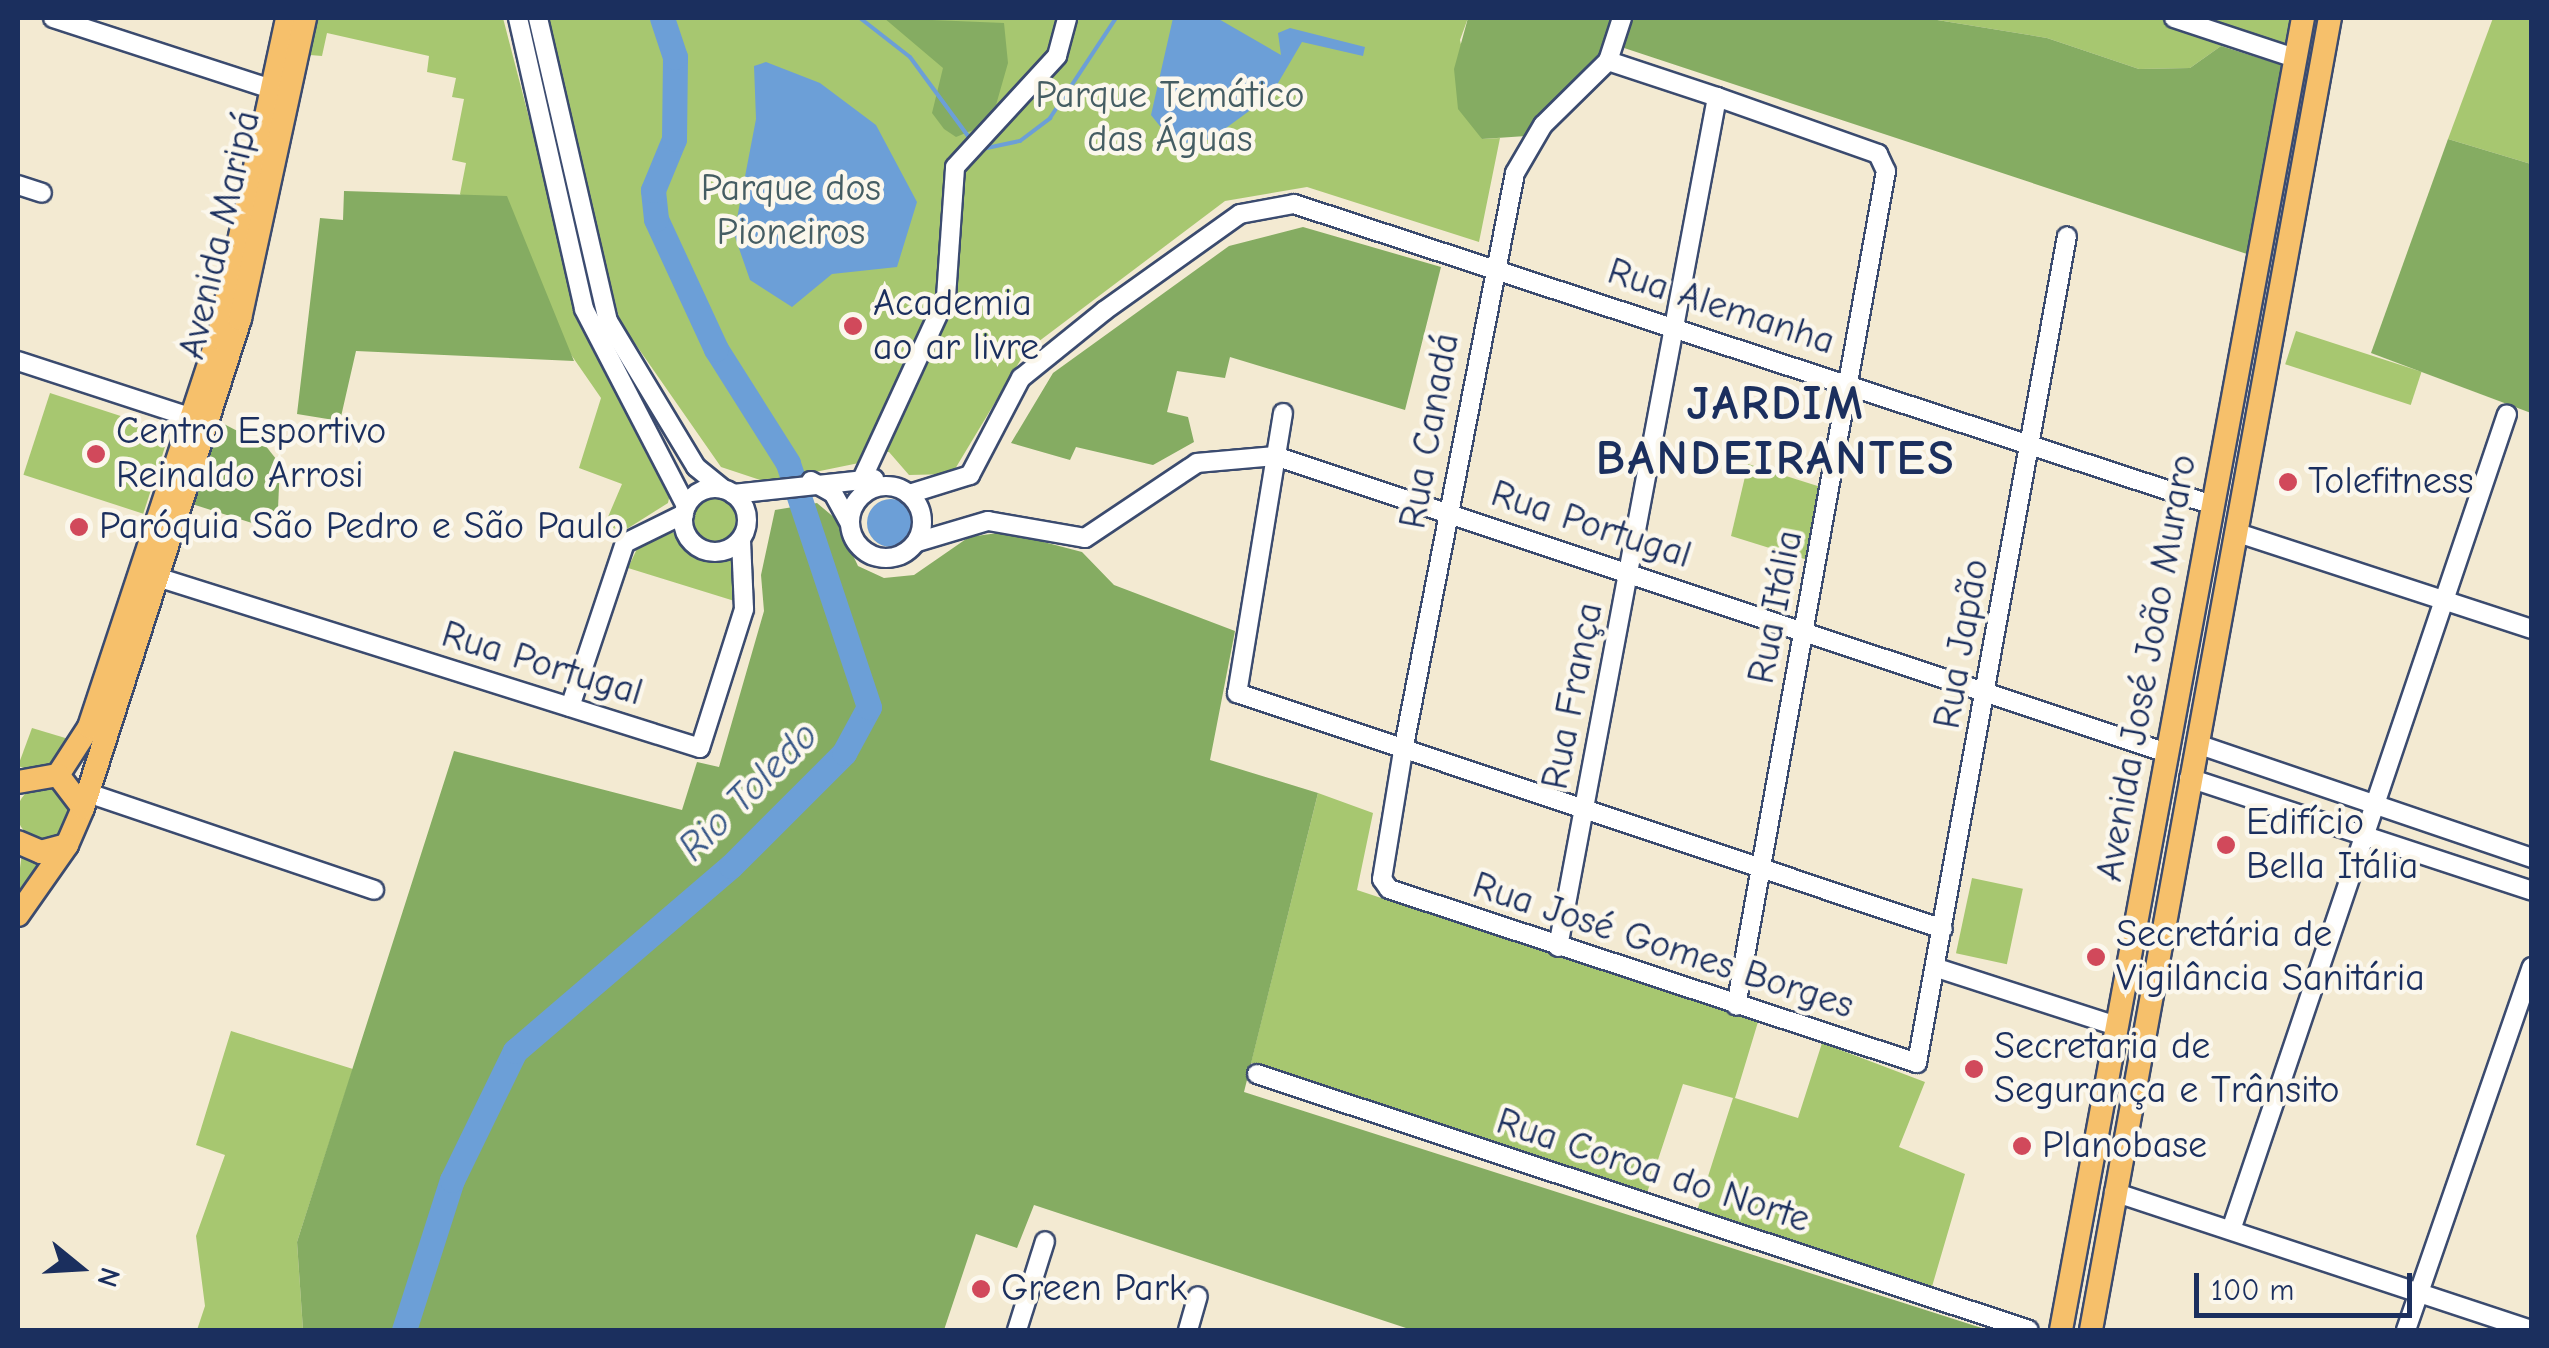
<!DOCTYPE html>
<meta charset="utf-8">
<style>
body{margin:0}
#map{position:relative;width:2549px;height:1348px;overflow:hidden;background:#f3ead2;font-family:"Comic Neue",sans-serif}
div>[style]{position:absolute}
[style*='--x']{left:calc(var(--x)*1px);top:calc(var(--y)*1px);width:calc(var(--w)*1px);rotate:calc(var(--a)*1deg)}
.green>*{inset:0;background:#a7c770;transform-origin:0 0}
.round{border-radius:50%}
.forest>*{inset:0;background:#85ac62}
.water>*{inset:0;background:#6c9fd7}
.stream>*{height:4px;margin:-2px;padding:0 2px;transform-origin:2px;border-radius:2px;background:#6c9fd7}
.river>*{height:25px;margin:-12.5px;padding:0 12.5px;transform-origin:12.5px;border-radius:12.5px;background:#6c9fd7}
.roads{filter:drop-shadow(2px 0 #3b4b6f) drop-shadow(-2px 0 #3b4b6f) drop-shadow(0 2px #3b4b6f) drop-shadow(0 -2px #3b4b6f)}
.minor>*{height:18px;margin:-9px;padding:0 9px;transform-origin:9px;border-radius:9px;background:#fff}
.minor>.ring{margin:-9px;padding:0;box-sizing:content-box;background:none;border:18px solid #fff;border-radius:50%}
.major>*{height:22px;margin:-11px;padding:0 11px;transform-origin:11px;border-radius:11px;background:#f6c06b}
.dots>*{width:28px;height:28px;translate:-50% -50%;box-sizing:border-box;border:5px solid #fbf7ec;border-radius:50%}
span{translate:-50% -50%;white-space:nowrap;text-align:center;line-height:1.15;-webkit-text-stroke:9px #fbf7ec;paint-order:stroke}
.park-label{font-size:38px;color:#455d63}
.street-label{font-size:38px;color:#1b2f5e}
.poi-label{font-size:38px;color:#1b2f5e}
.left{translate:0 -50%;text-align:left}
.water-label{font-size:40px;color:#375688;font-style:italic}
.district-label{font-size:48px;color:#1b2f5e;font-weight:700;letter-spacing:2.5px}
.frame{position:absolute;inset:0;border:20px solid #1b2f5e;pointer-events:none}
.north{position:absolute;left:30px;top:1218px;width:100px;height:100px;-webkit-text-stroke:8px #fbf7ec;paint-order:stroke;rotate:108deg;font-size:28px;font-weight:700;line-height:40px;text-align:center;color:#1b2f5e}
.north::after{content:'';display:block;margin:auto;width:35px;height:45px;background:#1b2f5e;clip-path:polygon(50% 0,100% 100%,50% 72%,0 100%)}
.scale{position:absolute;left:2194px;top:1273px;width:218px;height:45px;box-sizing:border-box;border:5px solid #1b2f5e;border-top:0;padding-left:12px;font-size:30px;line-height:35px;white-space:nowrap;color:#1b2f5e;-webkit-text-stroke:8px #fbf7ec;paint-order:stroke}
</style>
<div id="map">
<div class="green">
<div style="clip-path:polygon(318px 18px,503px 18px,584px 329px,673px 479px,668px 503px,622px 532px,605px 524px,622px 484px,579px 468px,601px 398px,460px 194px,466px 163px,452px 160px,464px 99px,452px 97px,456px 78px,427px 72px,429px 56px,327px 33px,322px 56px,310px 55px)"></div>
<div style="clip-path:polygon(544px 18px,1468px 18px,1460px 40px,1482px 139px,1500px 138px,1479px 242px,1307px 187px,1225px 201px,1026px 351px,952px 474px,909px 475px,889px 452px,865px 451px,859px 463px,766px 482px,721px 467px,620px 322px)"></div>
<div style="clip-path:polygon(1925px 18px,2290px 18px,2281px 63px,2221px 46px,2190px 68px,2139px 69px,2047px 38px)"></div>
<div style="clip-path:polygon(2493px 18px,2531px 18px,2531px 164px,2448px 139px)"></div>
<div style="left:2296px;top:331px;width:132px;height:35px;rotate:18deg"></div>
<div style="left:50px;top:393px;width:126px;height:86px;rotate:18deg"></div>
<div style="clip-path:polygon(1748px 464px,1824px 488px,1811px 561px,1731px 536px)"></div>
<div class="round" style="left:694px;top:495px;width:50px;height:50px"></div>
<div style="clip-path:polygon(672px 532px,709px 557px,740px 555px,741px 603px,628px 568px,642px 538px)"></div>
<div style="clip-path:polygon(32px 728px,72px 740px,54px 763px,30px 770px,18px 766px)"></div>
<div class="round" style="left:17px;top:787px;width:52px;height:52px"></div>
<div style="clip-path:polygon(1318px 793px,1373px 813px,1357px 890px,1758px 1022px,1735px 1098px,1798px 1118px,1822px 1043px,1925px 1082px,1899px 1147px,1965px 1174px,1931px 1290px,1697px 1211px,1733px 1098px,1683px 1084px,1647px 1193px,1251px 1063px)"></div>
<div style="clip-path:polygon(22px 853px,49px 858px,18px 905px,18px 883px)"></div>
<div style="left:1972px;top:878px;width:52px;height:77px;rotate:12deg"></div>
<div style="clip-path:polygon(231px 1031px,353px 1069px,297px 1242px,303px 1330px,197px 1330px,205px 1306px,196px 1236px,225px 1155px,196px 1145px)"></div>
</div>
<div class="forest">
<div style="clip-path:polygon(884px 18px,1004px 23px,1008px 63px,996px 105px,973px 130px,956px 137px,944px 129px,932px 113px,943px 68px)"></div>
<div style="clip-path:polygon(1468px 18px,1925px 18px,2047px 38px,2139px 69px,2190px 68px,2221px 46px,2291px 68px,2247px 254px,1609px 43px,1527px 136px,1482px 139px,1458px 109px,1454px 69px)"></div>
<div style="clip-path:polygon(2448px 139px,2531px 164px,2531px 413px,2371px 353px)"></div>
<div style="clip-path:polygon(344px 191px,507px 196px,574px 361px,356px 351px,340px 421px,297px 414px,320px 218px,343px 220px)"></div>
<div style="clip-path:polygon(1303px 227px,1441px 267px,1405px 410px,1230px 357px,1225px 378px,1177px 371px,1167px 412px,1188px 417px,1194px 442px,1153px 465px,1076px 447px,1070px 460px,1011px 443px,1053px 373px,1229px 246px)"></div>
<div style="clip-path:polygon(218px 421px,265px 445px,280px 464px,277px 531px,192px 504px)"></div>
<div style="clip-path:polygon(817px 503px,836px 519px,858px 566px,884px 578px,914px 575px,969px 537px,1005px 532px,1082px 552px,1114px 585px,1235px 631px,1210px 760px,1318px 793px,1244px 1092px,1988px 1330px,1412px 1330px,1034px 1205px,1017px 1248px,976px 1234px,944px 1330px,303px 1330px,297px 1242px,454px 751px,682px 810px,697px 762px,719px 767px,764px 611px,761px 575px,775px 510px)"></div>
</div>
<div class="water">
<div style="clip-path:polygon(1173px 18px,1217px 18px,1281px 55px,1278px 33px,1290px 28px,1365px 47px,1363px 56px,1302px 42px,1271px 95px,1211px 139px,1175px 145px,1151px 115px)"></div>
<div style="clip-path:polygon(766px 62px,820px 83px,876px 125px,917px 202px,897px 267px,832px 274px,792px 307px,750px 280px,734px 234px,756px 119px,754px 66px)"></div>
<div class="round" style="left:867px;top:499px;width:48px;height:48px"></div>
</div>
<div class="stream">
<div style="--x:860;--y:18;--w:63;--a:38"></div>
<div style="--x:910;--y:57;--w:103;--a:53.7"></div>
<div style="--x:982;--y:149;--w:39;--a:-12"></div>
<div style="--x:1020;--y:141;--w:38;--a:-37"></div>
<div style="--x:1050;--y:118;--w:120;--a:-56.6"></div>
</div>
<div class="river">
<div style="--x:404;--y:1330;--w:157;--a:-72.3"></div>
<div style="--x:452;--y:1180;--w:144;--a:-64"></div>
<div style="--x:515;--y:1051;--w:284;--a:-40.6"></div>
<div style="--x:731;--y:866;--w:160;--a:-45"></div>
<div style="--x:844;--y:753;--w:52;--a:-61.5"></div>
<div style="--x:869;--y:707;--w:257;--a:-108.4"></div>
<div style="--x:788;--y:463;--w:135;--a:-122.3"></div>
<div style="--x:716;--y:349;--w:143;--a:-114.8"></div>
<div style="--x:656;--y:219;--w:29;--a:-96"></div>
<div style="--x:653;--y:190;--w:55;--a:-67.6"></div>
<div style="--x:674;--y:139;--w:82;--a:-89.3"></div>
<div style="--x:675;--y:57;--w:41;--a:-108.4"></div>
</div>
<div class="roads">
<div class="minor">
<div style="--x:53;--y:18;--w:230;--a:18"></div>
<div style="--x:518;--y:18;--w:298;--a:77.2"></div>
<div style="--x:584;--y:309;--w:222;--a:62.6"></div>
<div style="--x:538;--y:18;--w:311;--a:77"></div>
<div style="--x:608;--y:321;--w:170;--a:58.9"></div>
<div style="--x:696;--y:467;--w:35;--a:39"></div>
<div style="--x:1622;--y:18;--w:45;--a:108"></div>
<div style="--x:1608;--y:61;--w:91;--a:135.4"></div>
<div style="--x:1543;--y:125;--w:56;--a:120.3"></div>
<div style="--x:1515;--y:173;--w:589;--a:100.97"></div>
<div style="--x:1403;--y:751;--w:130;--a:99.3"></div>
<div style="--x:1382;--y:879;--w:12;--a:55"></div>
<div style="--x:1389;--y:889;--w:556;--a:18.24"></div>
<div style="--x:1917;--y:1063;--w:840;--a:-79.72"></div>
<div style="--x:2174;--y:18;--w:127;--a:18.3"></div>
<div style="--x:1717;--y:97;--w:171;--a:19.5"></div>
<div style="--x:1878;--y:154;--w:19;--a:65"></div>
<div style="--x:1886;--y:171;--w:848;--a:100.18"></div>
<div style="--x:18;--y:185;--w:25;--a:18"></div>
<div style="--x:18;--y:361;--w:183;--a:18.1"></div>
<div style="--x:1283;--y:413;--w:284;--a:99.3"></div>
<div style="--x:1237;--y:693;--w:744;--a:18.48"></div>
<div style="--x:863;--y:477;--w:198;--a:-65.2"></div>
<div style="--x:946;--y:297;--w:130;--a:-86"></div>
<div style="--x:955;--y:167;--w:151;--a:-47.4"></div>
<div style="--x:1057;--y:56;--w:39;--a:-75"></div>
<div style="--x:811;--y:481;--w:25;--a:29"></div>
<div style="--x:833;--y:493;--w:33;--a:61"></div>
<div class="ring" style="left:850px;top:486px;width:54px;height:54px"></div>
<div class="ring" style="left:683px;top:488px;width:46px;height:46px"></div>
<div style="--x:733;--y:494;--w:142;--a:-6.1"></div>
<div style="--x:909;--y:494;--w:64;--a:-17.3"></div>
<div style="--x:970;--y:475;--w:110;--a:-62.3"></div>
<div style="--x:1021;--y:378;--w:107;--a:-38.9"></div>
<div style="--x:1104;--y:311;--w:167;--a:-35.5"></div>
<div style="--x:1240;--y:214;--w:55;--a:-10.5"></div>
<div style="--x:1294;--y:204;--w:967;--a:18.14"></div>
<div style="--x:2235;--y:532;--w:312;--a:18.1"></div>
<div style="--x:917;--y:542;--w:74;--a:-16.5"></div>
<div style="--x:988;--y:521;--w:98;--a:9.9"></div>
<div style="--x:1085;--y:538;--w:135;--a:-33.8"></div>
<div style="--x:1197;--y:463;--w:78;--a:-5.1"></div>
<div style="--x:1275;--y:456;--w:940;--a:18.42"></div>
<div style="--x:157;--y:577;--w:569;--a:17.48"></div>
<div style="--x:700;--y:748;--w:146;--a:-72.4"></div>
<div style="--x:744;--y:609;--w:69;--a:-92.5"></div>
<div style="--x:570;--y:707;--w:173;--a:-71.5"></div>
<div style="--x:625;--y:543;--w:66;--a:-26.2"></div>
<div style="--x:2197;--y:744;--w:354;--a:18.8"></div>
<div style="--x:2189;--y:778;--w:361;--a:18.2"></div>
<div style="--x:88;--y:793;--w:302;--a:18.7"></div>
<div style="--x:1558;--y:947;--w:865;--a:-79.4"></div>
<div style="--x:1717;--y:97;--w:115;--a:-161.7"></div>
<div style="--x:1937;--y:968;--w:189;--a:17.9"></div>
<div style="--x:1257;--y:1074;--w:813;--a:18.35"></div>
<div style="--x:2114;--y:1192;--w:440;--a:18.3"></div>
<div style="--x:2231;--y:1230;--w:861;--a:-71.31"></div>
<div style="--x:1017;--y:1330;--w:93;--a:-72.5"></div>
<div style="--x:1188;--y:1330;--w:35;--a:-74"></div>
<div style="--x:2406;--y:1330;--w:384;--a:-70.9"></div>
</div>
<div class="major">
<div style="--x:58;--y:775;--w:57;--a:-57.1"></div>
<div style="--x:89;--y:727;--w:410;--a:-71.7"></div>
<div style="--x:218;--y:338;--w:327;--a:-77.8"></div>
<div style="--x:18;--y:782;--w:41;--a:-9.9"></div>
<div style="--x:58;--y:775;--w:41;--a:52.9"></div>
<div style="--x:83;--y:808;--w:40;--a:113.4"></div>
<div style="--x:67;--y:845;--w:27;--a:165"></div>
<div style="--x:41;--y:852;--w:25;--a:-157"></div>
<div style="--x:83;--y:808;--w:514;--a:-72.2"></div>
<div style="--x:240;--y:319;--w:308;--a:-77.8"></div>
<div style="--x:18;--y:915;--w:85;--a:-55"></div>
<div style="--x:2061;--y:1330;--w:1334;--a:-79.55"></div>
<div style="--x:2091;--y:1330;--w:1334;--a:-79.68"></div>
</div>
</div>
<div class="dots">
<div style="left:853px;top:326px;background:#d1495b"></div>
<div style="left:96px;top:454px;background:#d1495b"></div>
<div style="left:2288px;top:482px;background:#d1495b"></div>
<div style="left:79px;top:527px;background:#d1495b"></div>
<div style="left:2226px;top:845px;background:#d1495b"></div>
<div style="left:2096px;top:957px;background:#d1495b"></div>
<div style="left:1974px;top:1069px;background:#d1495b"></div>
<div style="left:2022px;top:1146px;background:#d1495b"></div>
<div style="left:981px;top:1289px;background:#d1495b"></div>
</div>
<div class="park-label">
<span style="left:1170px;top:118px">Parque Temático<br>das Águas</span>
<span style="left:791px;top:211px">Parque dos<br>Pioneiros</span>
</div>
<div class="street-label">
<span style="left:220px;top:235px;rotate:-77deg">Avenida Maripá</span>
<span style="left:1721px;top:307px;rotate:18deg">Rua Alemanha</span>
<span style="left:1430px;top:431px;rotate:-80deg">Rua Canadá</span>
<span style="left:1591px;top:525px;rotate:18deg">Rua Portugal</span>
<span style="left:1776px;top:607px;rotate:-79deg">Rua Itália</span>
<span style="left:1962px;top:644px;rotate:-80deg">Rua Japão</span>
<span style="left:542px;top:664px;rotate:17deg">Rua Portugal</span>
<span style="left:2147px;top:668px;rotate:-80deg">Avenida José João Muraro</span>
<span style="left:1573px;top:696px;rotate:-79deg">Rua França</span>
<span style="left:1663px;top:946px;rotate:18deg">Rua José Gomes Borges</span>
<span style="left:1653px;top:1171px;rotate:18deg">Rua Coroa do Norte</span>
</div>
<div class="poi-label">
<span class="left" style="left:873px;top:326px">Academia<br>ao ar livre</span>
<span class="left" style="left:116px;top:454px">Centro Esportivo<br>Reinaldo Arrosi</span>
<span class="left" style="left:2308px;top:482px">Tolefitness</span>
<span class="left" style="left:99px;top:527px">Paróquia São Pedro e São Paulo</span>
<span class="left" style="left:2246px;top:845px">Edifício<br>Bella Itália</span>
<span class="left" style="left:2116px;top:957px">Secretária de<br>Vigilância Sanitária</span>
<span class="left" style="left:1994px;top:1069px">Secretaria de<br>Segurança e Trânsito</span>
<span class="left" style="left:2042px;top:1146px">Planobase</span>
<span class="left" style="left:1001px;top:1289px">Green Park</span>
</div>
<div class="water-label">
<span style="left:748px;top:791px;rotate:-45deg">Rio Toledo</span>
</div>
<div class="district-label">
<span style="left:1776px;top:431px">JARDIM<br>BANDEIRANTES</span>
</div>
<div class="frame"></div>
<div class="north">N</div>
<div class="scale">100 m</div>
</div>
